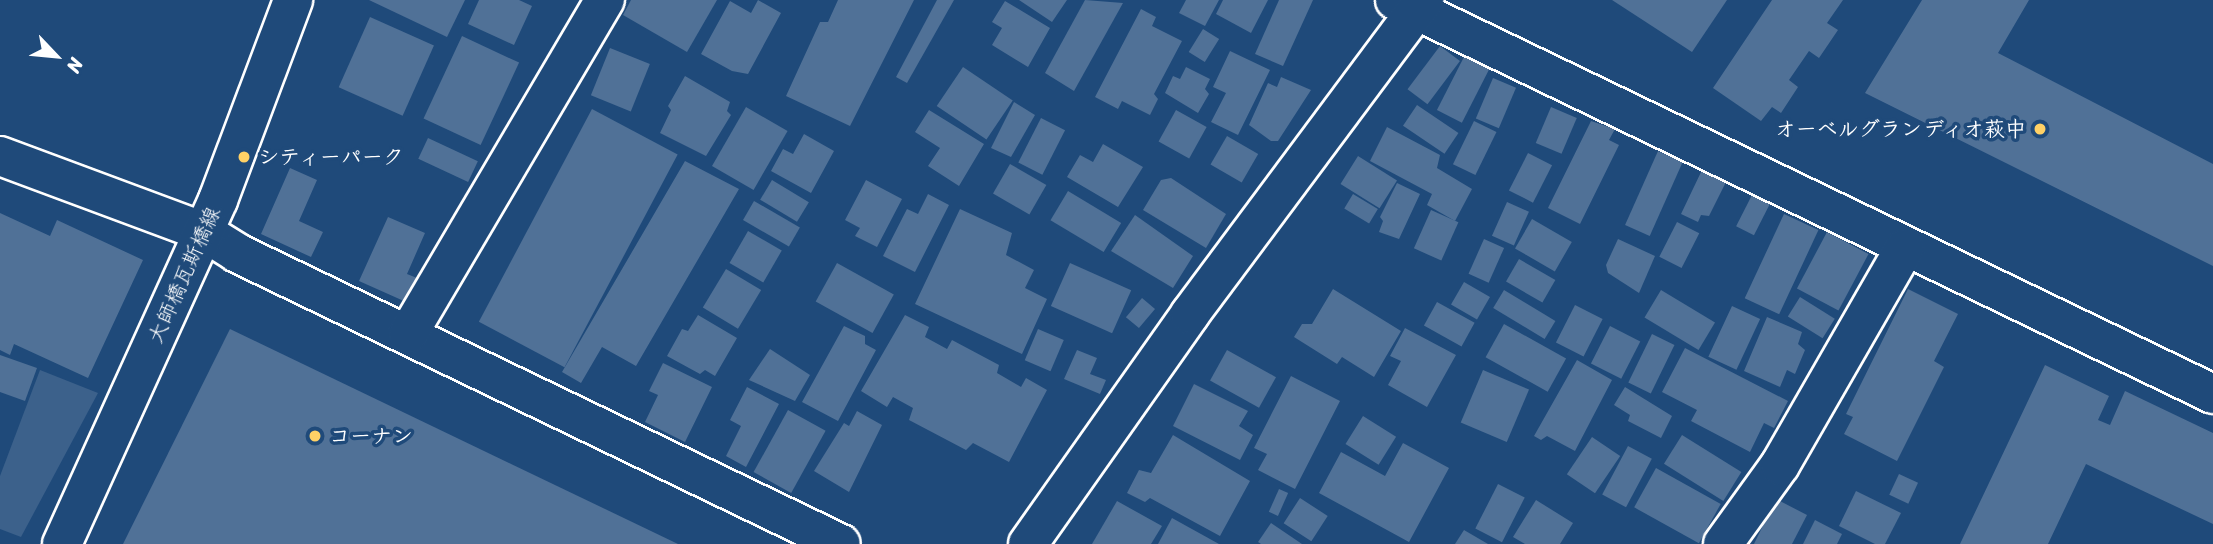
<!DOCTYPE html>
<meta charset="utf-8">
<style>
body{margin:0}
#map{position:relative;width:2213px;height:544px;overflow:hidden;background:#1f4a7a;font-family:Sriracha,"Klee One",sans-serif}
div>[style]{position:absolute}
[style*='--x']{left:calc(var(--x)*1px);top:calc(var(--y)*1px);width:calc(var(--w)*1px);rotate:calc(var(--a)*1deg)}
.green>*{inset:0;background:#3c618b}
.building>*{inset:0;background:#507197;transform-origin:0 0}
.roads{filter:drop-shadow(2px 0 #fff) drop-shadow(-2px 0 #fff) drop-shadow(0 2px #fff) drop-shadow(0 -2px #fff)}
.street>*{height:38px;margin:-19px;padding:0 19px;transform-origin:19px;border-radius:19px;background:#1f4a7a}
.secondary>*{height:38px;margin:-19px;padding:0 19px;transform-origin:19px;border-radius:19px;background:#1f4a7a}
.dots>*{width:19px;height:19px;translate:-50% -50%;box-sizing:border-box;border:4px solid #1f4a7a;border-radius:50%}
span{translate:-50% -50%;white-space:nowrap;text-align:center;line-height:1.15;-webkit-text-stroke:7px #1f4a7a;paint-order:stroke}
.poi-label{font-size:21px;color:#fff;font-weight:700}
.right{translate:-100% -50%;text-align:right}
.left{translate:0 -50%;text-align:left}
.street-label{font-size:21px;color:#fff}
.north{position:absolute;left:21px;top:21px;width:70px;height:70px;-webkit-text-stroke:5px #1f4a7a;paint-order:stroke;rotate:116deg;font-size:19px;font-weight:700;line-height:28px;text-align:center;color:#fff}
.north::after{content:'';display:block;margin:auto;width:24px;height:32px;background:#fff;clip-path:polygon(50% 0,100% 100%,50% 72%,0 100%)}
</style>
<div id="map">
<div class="green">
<div style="clip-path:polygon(40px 370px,98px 393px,21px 537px,0 529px,0 476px)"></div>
</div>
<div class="building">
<div style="clip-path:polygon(369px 0,465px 0,447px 37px)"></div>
<div style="clip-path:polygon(479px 0,519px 0,532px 6px,514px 45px,468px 24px)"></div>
<div style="clip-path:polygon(631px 0,717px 0,687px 52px,623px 15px)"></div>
<div style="clip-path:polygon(758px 0,781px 13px,748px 74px,732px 71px,701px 54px,730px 1px,751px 13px)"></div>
<div style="clip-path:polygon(838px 0,914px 0,850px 126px,786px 96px,820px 22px,828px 22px)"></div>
<div style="clip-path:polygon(937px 0,954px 0,907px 83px,896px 77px)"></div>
<div style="clip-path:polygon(1019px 0,1067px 0,1052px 22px)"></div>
<div style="clip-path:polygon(1085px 0,1123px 3px,1074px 91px,1045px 73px)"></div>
<div style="clip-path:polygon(1186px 0,1219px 0,1205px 26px,1179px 13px)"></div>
<div style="clip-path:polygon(1223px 0,1268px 0,1251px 33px,1216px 14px)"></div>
<div style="clip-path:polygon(1279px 0,1313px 0,1283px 66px,1255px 54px)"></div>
<div style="clip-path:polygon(1612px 0,1727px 0,1692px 52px)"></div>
<div style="clip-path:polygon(1772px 0,1843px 0,1827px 23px,1838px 30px,1819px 58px,1809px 51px,1789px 80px,1798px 87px,1781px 113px,1772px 107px,1761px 121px,1713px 88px)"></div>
<div style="clip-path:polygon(1922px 0,2029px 0,1998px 53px,2213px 164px,2213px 266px,1865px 93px)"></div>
<div style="clip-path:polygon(1005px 1px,1050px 28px,1028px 67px,992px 45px,1002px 28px,992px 22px)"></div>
<div style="clip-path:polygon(1141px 9px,1156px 17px,1152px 26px,1182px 41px,1154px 94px,1158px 99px,1150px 115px,1122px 101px,1118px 109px,1095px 97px)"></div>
<div style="left:370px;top:17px;width:70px;height:77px;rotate:24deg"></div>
<div style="left:1203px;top:29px;width:19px;height:27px;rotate:32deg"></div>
<div style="left:462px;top:36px;width:63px;height:91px;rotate:25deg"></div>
<div style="left:1440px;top:46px;width:25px;height:54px;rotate:37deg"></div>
<div style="left:610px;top:48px;width:43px;height:51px;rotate:22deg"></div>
<div style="clip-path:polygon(1230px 51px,1270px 70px,1238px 135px,1211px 122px,1226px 93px,1213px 87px)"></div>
<div style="left:1466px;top:53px;width:28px;height:64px;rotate:27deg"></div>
<div style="left:963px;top:67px;width:60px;height:47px;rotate:34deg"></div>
<div style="clip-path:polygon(1186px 67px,1210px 79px,1205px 89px,1209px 94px,1198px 113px,1165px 93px,1173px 76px,1180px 79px)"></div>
<div style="clip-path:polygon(685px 76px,730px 102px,727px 111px,731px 115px,706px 156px,660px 133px,671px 110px,668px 106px)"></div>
<div style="clip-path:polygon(1281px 77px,1311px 90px,1278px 141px,1271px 141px,1249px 125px,1268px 83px,1277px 87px)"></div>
<div style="left:1493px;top:78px;width:25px;height:44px;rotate:23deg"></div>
<div style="clip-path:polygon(1014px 102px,1035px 115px,1011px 157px,991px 148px)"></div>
<div style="left:1417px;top:105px;width:50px;height:25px;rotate:34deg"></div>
<div style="left:746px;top:107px;width:48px;height:68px;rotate:30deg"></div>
<div style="left:1551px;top:107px;width:28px;height:39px;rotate:23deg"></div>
<div style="left:592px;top:109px;width:97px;height:241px;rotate:28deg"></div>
<div style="clip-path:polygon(929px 110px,984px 144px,959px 186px,928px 166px,940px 148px,915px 132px)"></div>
<div style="left:1176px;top:110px;width:35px;height:36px;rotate:29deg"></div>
<div style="left:1041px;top:118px;width:27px;height:50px;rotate:27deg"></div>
<div style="left:1474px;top:121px;width:25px;height:48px;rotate:26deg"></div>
<div style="clip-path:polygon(1591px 121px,1615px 129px,1609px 140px,1619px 145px,1580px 224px,1548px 208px)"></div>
<div style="clip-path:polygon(1387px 127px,1440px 155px,1437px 168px,1472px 189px,1455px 221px,1427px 205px,1432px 194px,1370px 161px)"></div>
<div style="clip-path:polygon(804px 134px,834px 151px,811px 193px,771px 171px,783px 149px,793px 154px)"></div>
<div style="left:1227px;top:136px;width:36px;height:33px;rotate:30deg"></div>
<div style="left:428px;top:138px;width:55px;height:23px;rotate:25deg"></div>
<div style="clip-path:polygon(1103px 144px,1143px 167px,1118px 207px,1067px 177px,1080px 155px,1093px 162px)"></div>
<div style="left:1658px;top:151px;width:27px;height:81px;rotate:24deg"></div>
<div style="left:1528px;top:153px;width:27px;height:42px;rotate:27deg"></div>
<div style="left:1358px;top:156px;width:46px;height:33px;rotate:32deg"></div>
<div style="clip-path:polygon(685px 161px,739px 189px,636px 366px,602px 347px,581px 383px,562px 372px)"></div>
<div style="left:1010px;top:164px;width:42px;height:34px;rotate:30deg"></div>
<div style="clip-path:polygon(290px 168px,317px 180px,299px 221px,323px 232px,311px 257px,261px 234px)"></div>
<div style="clip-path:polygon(1702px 170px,1726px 182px,1709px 216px,1701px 215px,1698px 222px,1681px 214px)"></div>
<div style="clip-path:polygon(1171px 178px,1226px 214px,1206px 248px,1143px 210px,1161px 180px)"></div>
<div style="left:772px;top:180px;width:43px;height:23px;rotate:31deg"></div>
<div style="clip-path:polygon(866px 180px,902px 199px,877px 247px,855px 236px,860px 228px,845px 220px)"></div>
<div style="clip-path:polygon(1397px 183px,1420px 194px,1399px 239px,1379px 232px,1383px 221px,1380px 217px)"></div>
<div style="left:1068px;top:191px;width:62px;height:34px;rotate:31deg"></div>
<div style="clip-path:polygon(928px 194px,949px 205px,915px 272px,883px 256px,907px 209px,918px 214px)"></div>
<div style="left:1353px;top:194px;width:29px;height:17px;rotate:31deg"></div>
<div style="left:1752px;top:195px;width:20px;height:35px;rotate:27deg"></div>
<div style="left:754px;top:201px;width:53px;height:22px;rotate:30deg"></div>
<div style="left:1507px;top:202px;width:24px;height:37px;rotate:24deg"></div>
<div style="clip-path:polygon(960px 209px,1012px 233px,1006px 255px,1034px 270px,1025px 288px,1047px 299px,1022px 354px,915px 304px)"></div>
<div style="left:1431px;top:210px;width:30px;height:42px;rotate:24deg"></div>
<div style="clip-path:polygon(0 213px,50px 236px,57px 220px,143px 260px,88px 378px,14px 344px,10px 355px,0 350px)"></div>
<div style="left:1784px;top:214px;width:38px;height:93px;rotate:25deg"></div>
<div style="clip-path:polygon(1135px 215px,1193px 256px,1173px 288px,1111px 251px)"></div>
<div style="clip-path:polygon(388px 217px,425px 233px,407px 274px,417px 278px,414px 286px,422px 290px,415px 306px,359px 281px)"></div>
<div style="left:1532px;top:219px;width:46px;height:34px;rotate:30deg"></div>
<div style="left:1677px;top:222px;width:25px;height:39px;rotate:27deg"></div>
<div style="left:748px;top:231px;width:39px;height:37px;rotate:30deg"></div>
<div style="left:1827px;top:232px;width:47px;height:64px;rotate:28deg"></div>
<div style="left:1484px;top:239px;width:22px;height:38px;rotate:24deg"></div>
<div style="clip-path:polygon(1618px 239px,1655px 256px,1639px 293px,1608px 273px,1606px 265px)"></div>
<div style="left:1519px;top:259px;width:42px;height:26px;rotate:30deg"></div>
<div style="left:837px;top:263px;width:65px;height:44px;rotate:29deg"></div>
<div style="left:1070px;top:263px;width:67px;height:47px;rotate:24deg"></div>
<div style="left:726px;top:269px;width:41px;height:45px;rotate:31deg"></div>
<div style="left:1464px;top:282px;width:30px;height:26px;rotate:30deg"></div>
<div style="clip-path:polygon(1333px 289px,1401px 331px,1374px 377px,1342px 357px,1337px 364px,1294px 337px,1302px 324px,1312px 324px)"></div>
<div style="clip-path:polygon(1908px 289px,1958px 314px,1934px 361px,1944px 367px,1897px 461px,1844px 434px,1853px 417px,1846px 414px)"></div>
<div style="left:1504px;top:290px;width:60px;height:21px;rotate:31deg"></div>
<div style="left:1661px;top:290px;width:63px;height:32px;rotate:31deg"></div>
<div style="left:1800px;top:297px;width:41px;height:23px;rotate:32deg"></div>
<div style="left:1142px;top:298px;width:17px;height:25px;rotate:40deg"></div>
<div style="left:1437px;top:302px;width:43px;height:27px;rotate:29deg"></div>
<div style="left:1575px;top:305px;width:31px;height:42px;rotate:27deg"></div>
<div style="left:1732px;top:306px;width:31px;height:56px;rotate:25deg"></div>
<div style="clip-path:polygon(698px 315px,737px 338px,715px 376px,705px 370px,700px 374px,667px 356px,682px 329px,688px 331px)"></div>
<div style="clip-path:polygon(905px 315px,929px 327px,925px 337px,947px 349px,952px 340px,999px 365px,997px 373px,1021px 387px,1026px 378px,1047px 390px,1009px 462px,973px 443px,966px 450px,909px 420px,913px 408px,893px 397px,887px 407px,861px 391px)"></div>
<div style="clip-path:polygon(1767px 317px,1802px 332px,1798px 344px,1805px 350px,1795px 374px,1787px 370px,1780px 387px,1744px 371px)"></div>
<div style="left:1504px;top:324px;width:71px;height:38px;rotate:29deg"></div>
<div style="clip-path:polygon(844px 326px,865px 336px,865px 344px,876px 350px,838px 421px,802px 402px)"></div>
<div style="left:1610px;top:326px;width:34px;height:42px;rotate:27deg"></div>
<div style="clip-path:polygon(1405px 328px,1456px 355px,1427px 407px,1388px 385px,1401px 361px,1390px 356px)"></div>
<div style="clip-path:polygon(230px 329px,678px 544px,123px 544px)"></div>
<div style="left:1038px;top:329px;width:28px;height:34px;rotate:23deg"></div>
<div style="left:1652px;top:334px;width:25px;height:54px;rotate:26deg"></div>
<div style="clip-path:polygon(1685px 348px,1788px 401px,1774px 428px,1764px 423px,1750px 452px,1691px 421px,1697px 410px,1662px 392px)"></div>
<div style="clip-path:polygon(770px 349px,810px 375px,795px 401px,749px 380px)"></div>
<div style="clip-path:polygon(1077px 350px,1097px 358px,1090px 374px,1106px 380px,1100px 394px,1064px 379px)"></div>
<div style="left:1227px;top:350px;width:56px;height:35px;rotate:29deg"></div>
<div style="clip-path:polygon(0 355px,37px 368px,25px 401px,0 392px)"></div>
<div style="clip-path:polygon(1577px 360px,1612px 380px,1575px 451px,1547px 436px,1541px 440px,1534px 436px)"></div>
<div style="clip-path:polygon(663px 363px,712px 387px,685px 442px,645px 422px,658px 395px,649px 391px)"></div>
<div style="clip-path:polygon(2045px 365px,2109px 396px,2098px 420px,2110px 425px,2125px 391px,2213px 433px,2213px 524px,2086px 464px,2048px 544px,1960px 544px)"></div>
<div style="left:1483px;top:370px;width:50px;height:57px;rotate:23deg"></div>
<div style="clip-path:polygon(1291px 376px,1340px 401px,1295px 489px,1258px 470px,1267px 454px,1254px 448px)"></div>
<div style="clip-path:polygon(1194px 384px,1248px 411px,1239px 426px,1253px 435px,1240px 460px,1173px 426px)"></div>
<div style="clip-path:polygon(747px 387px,779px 404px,746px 467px,726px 456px,741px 426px,730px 420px)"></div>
<div style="clip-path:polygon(1625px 387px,1672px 416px,1661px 438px,1628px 421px,1630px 415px,1614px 405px)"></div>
<div style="left:788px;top:410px;width:43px;height:71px;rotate:29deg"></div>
<div style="clip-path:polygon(857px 411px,882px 425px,849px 492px,814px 471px,844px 423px,849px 426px)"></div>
<div style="left:1363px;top:416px;width:39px;height:33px;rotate:32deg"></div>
<div style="clip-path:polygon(1173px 435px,1250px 481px,1220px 536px,1150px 498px,1145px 502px,1127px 493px,1139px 470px,1151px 473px)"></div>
<div style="left:1682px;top:435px;width:70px;height:34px;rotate:32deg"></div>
<div style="left:1592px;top:437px;width:34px;height:45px;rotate:34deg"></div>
<div style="clip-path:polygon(1403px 443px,1449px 468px,1409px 542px,1319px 493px,1341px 452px,1385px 476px)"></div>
<div style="left:1628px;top:446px;width:27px;height:55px;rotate:28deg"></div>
<div style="left:1656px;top:468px;width:74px;height:45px;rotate:29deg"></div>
<div style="left:1899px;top:474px;width:21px;height:23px;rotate:25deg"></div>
<div style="left:1498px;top:484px;width:30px;height:50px;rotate:27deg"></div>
<div style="left:1279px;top:489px;width:10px;height:25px;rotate:24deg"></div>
<div style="clip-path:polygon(1856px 491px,1901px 513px,1885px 544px,1875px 544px,1839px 526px)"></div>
<div style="left:1300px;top:498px;width:33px;height:30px;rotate:33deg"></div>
<div style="clip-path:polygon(1776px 499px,1807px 515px,1792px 544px,1754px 544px)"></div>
<div style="clip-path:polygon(1536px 500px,1573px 523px,1560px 544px,1525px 544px,1513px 537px)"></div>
<div style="clip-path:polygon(1117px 501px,1162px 526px,1151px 544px,1092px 544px)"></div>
<div style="clip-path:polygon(1172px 518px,1219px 544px,1158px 544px)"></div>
<div style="clip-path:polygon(1815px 520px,1842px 534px,1837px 544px,1803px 544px)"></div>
<div style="clip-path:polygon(1271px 523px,1302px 544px,1261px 544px,1258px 542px)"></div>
<div style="clip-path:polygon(1464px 530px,1488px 544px,1455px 544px)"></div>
</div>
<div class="roads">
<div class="street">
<div style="--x:1395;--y:0;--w:908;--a:25.72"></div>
<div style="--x:0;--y:156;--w:218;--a:20.4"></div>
<div style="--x:204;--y:232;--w:39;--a:32"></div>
<div style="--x:237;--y:253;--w:670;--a:25.72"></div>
<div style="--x:408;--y:334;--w:388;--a:-59.5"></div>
<div style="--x:1723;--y:544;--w:97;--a:-54.2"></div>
<div style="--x:1780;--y:465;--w:250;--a:-60.1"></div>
</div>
<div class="secondary">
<div style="--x:62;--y:544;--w:378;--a:-65.6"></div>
<div style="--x:218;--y:200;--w:214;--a:-69.4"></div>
<div style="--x:1028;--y:544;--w:281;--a:-54.8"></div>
<div style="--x:1190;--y:314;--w:392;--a:-53.3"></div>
</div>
</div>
<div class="dots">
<div style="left:2040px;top:129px;background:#ffd166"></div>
<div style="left:244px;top:157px;background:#ffd166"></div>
<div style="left:315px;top:436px;background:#ffd166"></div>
</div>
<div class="poi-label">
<span class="right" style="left:2026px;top:129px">オーベルグランディオ萩中</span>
<span class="left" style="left:258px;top:157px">シティーパーク</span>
<span class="left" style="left:329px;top:436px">コーナン</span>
</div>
<div class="street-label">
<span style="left:184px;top:275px;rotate:-66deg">大師橋瓦斯橋線</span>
</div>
<div class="north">N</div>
</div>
